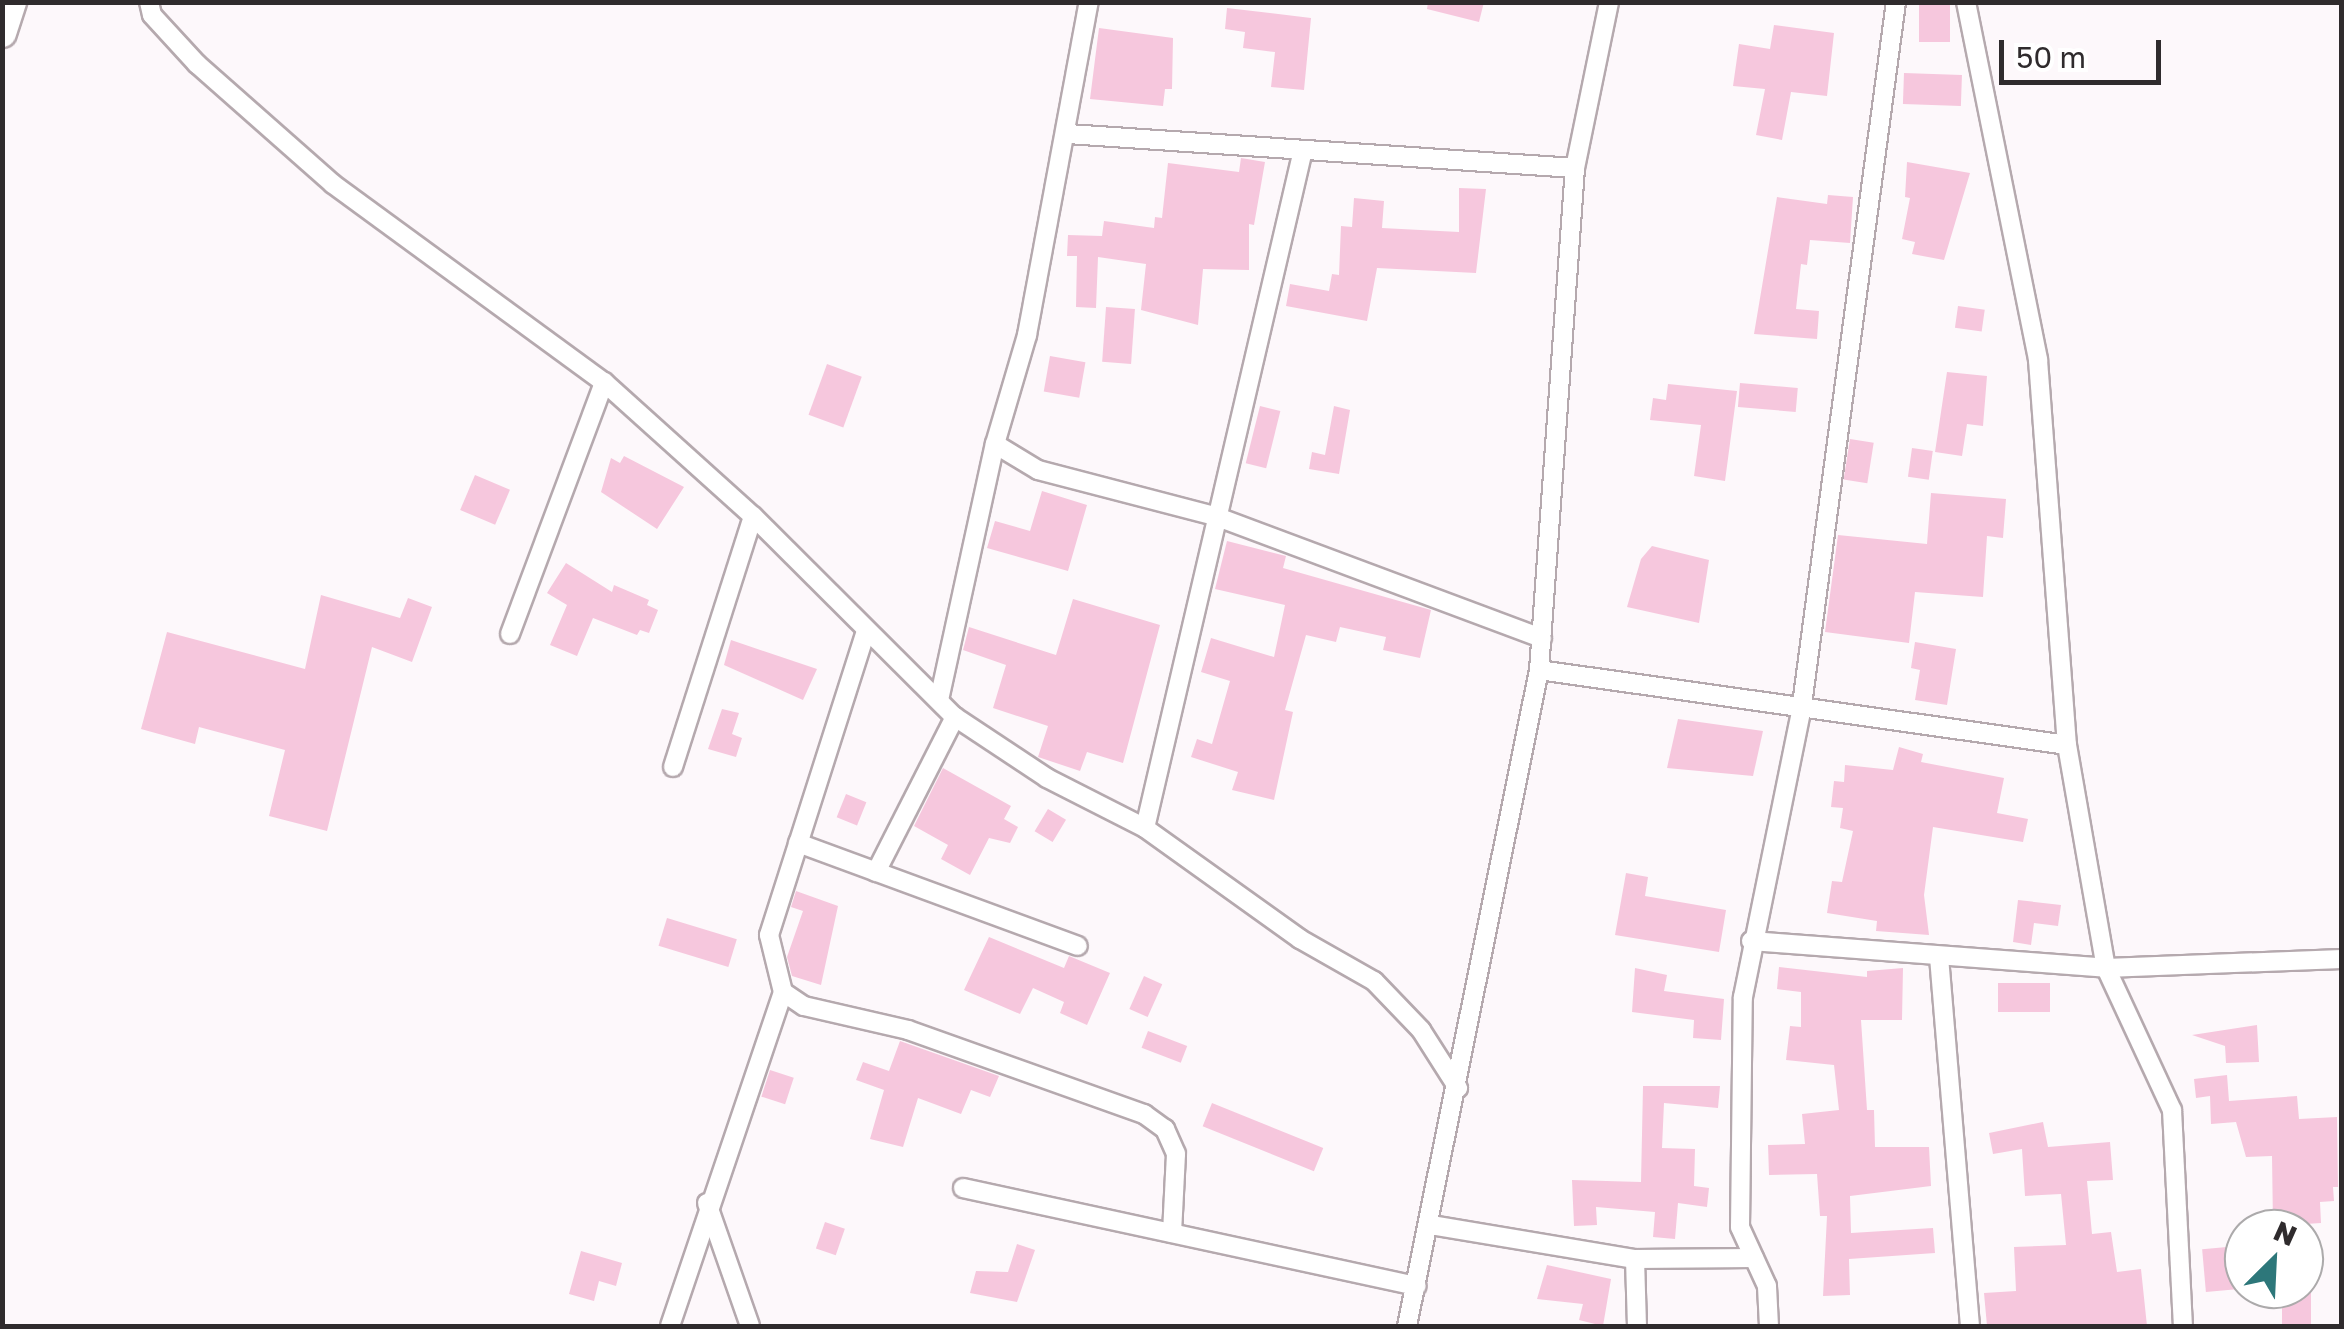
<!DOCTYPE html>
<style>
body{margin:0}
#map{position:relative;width:2344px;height:1329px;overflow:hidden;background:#fdf8fb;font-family:"Golos Text",sans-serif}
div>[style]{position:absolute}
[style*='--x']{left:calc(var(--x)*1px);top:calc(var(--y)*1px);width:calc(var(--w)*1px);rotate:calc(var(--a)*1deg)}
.building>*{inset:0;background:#f6c7dd;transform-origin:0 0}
.roads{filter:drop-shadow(2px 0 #b5a9ae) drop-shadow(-2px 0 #b5a9ae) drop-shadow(0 2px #b5a9ae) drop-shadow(0 -2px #b5a9ae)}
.street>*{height:18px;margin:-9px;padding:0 9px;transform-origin:9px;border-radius:9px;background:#fff}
.primary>*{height:28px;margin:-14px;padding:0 14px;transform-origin:14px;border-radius:14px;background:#fff}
span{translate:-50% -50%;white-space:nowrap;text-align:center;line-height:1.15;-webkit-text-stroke:10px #fff;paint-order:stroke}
.frame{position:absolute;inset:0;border:5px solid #2f2b2d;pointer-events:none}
.north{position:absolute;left:2224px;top:1209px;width:100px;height:100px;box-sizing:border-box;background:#fff;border:2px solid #acaaab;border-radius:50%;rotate:24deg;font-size:28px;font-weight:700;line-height:40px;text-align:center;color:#2f2b2d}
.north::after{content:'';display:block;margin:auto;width:35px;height:45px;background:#2d777a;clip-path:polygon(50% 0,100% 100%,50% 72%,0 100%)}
.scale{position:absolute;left:1999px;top:40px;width:162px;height:45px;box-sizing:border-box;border:5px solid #2f2b2d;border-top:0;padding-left:12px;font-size:30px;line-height:35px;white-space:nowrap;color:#2f2b2d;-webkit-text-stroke:8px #fff;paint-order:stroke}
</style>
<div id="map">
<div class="building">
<div style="clip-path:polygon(1428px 2px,1484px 2px,1479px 22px,1427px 9px)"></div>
<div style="left:1919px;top:2px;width:31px;height:40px"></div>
<div style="clip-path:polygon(1227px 8px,1311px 18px,1304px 90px,1271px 87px,1275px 52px,1243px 48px,1245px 32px,1225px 29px)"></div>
<div style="clip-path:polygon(1774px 25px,1834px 33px,1827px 96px,1791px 92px,1782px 140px,1756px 135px,1765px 89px,1733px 86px,1739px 44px,1770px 49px)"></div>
<div style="clip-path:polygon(1099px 28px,1173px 38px,1172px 89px,1165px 89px,1163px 106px,1090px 99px)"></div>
<div style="left:1904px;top:73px;width:58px;height:31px;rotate:2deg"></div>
<div style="clip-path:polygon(1241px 158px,1265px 162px,1254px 225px,1249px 224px,1249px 270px,1203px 269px,1198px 325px,1141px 310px,1146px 264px,1098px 257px,1096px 308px,1076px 307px,1077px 256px,1067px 256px,1068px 235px,1102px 236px,1104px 221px,1154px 228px,1155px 217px,1162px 218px,1168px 163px,1239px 172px)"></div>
<div style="clip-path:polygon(1907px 162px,1970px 173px,1944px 260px,1912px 254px,1915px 242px,1902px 239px,1910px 198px,1905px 197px)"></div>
<div style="clip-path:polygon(1459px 188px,1486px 189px,1476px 273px,1377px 268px,1367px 321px,1286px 306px,1290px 284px,1329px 291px,1332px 274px,1339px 275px,1341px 226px,1352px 227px,1354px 198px,1384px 201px,1382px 228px,1459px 232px)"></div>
<div style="clip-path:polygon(1828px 195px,1853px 197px,1850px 243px,1810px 240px,1807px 265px,1801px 264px,1796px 309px,1819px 311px,1817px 339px,1754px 334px,1777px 197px,1827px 204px)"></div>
<div style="left:1958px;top:306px;width:27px;height:22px;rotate:8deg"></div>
<div style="left:1106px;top:307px;width:29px;height:55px;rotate:4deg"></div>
<div style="left:1050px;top:356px;width:36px;height:36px;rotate:10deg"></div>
<div style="left:827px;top:364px;width:37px;height:54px;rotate:20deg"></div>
<div style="clip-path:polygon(1947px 372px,1987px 376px,1983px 426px,1967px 424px,1962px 456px,1935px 452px)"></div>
<div style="left:1740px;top:383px;width:58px;height:24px;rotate:5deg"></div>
<div style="clip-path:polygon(1668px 384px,1737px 391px,1725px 481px,1694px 476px,1701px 425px,1650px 420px,1653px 398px,1666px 400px)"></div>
<div style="left:1260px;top:406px;width:21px;height:59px;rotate:14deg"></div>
<div style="clip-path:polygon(1334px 406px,1350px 410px,1339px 474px,1309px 469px,1312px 452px,1325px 455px)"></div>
<div style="left:1850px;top:439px;width:24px;height:41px;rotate:9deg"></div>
<div style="left:1912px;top:448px;width:21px;height:29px;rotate:8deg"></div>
<div style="clip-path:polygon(624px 456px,684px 487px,657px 529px,601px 492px,611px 458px,620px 463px)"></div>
<div style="left:475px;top:475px;width:38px;height:38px;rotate:23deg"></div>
<div style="clip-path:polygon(1042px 491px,1087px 505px,1068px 571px,987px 548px,995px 521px,1030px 531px)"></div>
<div style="clip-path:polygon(1931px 493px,2006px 499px,2003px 538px,1987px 536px,1983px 597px,1915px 592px,1909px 643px,1825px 632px,1838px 535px,1927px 544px)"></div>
<div style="clip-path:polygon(1227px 541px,1286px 556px,1283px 568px,1431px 610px,1420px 658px,1383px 650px,1386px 637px,1340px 627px,1336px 642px,1306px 635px,1285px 710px,1293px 712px,1274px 800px,1232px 790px,1238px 772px,1191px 757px,1197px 739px,1212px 744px,1230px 681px,1201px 672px,1211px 638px,1274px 657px,1285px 605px,1215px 589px)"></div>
<div style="clip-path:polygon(1652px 546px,1709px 560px,1699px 623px,1627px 607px,1641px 559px)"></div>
<div style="clip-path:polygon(566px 563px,612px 592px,614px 585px,649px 600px,647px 605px,658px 610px,649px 633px,640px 630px,637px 635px,593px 618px,577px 656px,550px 645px,567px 605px,547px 593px)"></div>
<div style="clip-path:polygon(321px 595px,400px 618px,408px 598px,432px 607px,412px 662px,372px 647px,327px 831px,269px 816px,285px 750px,199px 727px,195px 744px,141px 729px,167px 632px,305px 669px)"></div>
<div style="clip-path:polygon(1073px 599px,1160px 625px,1123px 763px,1087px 752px,1080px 771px,1038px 757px,1048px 726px,993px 708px,1006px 665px,963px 650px,969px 627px,1056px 655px)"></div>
<div style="clip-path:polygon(731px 640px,817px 669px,803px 700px,724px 665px)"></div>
<div style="clip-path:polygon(1915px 642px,1956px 649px,1947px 705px,1915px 700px,1920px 670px,1911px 668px)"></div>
<div style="clip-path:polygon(722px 709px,739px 713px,732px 734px,742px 738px,736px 757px,708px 749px)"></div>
<div style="clip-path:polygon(1678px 719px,1763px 731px,1753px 776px,1667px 768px)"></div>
<div style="clip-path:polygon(1899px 747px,1923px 754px,1921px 762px,2004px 778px,1997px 813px,2028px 819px,2023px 842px,1933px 827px,1924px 895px,1929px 935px,1876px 931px,1877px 921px,1827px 913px,1832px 881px,1842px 882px,1853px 831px,1840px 828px,1843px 808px,1831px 807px,1834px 781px,1844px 782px,1845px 765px,1893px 770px)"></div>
<div style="clip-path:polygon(943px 768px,1011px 806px,1004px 819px,1018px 827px,1010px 843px,989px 838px,970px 875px,941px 859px,948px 845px,914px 826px)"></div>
<div style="left:846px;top:794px;width:22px;height:25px;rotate:22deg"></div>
<div style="left:1048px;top:809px;width:21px;height:26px;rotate:31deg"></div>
<div style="clip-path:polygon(1626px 873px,1648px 877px,1645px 896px,1726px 910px,1719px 952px,1615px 935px)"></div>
<div style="clip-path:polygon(796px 891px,838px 906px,821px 985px,792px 976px,787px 957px,803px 911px,791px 907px)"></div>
<div style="clip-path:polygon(2018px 900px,2061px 905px,2058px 926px,2034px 923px,2031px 945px,2013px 942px)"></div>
<div style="left:667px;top:918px;width:73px;height:29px;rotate:17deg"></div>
<div style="clip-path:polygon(989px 937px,1064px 968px,1069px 956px,1110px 973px,1087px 1025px,1060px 1013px,1064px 1002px,1033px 988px,1020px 1014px,964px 990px)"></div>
<div style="clip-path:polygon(1779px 967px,1867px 977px,1867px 971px,1903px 968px,1902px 1020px,1861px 1020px,1867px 1110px,1874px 1110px,1875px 1147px,1929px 1147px,1931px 1186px,1850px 1196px,1851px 1233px,1933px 1228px,1935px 1253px,1849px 1259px,1850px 1295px,1823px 1296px,1827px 1216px,1820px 1216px,1817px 1174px,1769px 1175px,1768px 1145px,1805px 1144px,1802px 1114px,1839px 1110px,1834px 1065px,1786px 1060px,1790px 1026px,1801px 1027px,1801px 992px,1777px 989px)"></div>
<div style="clip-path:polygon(1635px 968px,1667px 975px,1664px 991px,1724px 999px,1721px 1040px,1693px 1038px,1694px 1020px,1632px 1012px)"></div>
<div style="left:1144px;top:976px;width:20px;height:36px;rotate:24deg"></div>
<div style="left:1998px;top:983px;width:52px;height:29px"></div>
<div style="clip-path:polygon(2257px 1025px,2259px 1062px,2226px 1063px,2225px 1046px,2192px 1035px)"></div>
<div style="left:1148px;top:1031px;width:42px;height:18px;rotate:21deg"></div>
<div style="clip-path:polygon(900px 1041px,999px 1076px,990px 1097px,971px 1090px,961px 1114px,918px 1098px,903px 1147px,870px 1139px,884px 1090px,856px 1080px,863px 1062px,889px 1071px)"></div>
<div style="left:770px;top:1070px;width:25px;height:28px;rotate:18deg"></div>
<div style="clip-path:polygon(2227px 1075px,2229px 1101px,2297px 1096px,2299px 1119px,2337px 1117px,2338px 1187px,2333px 1187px,2334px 1201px,2320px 1202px,2321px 1223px,2273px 1226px,2272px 1156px,2246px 1157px,2236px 1122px,2211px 1124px,2210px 1096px,2196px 1098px,2194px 1079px)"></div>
<div style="clip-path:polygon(1643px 1086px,1720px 1086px,1718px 1108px,1664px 1103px,1662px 1148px,1695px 1149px,1694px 1186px,1709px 1188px,1707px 1207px,1678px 1203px,1675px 1239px,1653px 1237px,1655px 1212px,1596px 1207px,1597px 1225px,1574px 1226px,1572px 1180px,1641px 1182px)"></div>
<div style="left:1212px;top:1103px;width:120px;height:25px;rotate:22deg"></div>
<div style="clip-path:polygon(2043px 1122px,2048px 1147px,2110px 1142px,2113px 1180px,2087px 1181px,2092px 1234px,2111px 1232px,2117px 1272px,2141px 1269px,2147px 1326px,1987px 1326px,1984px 1293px,2016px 1291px,2014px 1247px,2066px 1245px,2061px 1194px,2025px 1196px,2022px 1149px,1993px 1154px,1989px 1133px)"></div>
<div style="left:825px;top:1222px;width:21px;height:28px;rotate:19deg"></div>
<div style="clip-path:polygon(1017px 1244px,1035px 1250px,1017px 1302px,970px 1293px,976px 1271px,1008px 1272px)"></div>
<div style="left:2238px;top:1246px;width:43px;height:36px;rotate:85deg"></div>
<div style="clip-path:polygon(581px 1251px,622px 1263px,616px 1286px,599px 1281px,594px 1301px,569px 1294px)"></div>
<div style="clip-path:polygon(1547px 1265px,1611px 1279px,1603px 1326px,1579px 1320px,1583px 1304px,1537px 1299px)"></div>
<div style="left:2282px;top:1289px;width:29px;height:37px"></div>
</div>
<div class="roads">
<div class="street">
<div style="--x:149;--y:2;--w:13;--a:77"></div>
<div style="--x:152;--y:15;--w:67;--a:47.4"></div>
<div style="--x:197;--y:64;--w:181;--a:41.4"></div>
<div style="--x:333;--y:184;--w:336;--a:36.2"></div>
<div style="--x:604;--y:382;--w:200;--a:42"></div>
<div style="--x:753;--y:516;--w:285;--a:44.9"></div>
<div style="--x:955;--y:717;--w:110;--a:33.5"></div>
<div style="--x:1047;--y:778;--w:110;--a:27"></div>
<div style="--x:1966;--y:2;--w:365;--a:78.6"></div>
<div style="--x:2038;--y:360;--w:386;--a:85.7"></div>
<div style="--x:2067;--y:745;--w:226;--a:80.1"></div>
<div style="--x:2106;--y:968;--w:157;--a:65.1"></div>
<div style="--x:2172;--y:1110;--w:216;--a:87.1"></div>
<div style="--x:1068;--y:134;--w:508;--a:3.84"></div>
<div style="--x:1303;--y:150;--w:696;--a:103.12"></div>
<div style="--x:1145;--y:828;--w:191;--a:35.6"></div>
<div style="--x:1300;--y:939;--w:85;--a:29.6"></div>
<div style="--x:1374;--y:981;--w:68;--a:46.2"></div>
<div style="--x:1421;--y:1030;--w:69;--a:57.5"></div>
<div style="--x:995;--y:444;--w:50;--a:31.2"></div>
<div style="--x:1038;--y:470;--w:183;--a:14.6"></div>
<div style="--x:1215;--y:516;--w:349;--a:20.5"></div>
<div style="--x:866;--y:631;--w:319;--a:107.7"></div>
<div style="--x:769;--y:935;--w:59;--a:76.2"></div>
<div style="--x:783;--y:992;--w:25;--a:34"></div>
<div style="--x:804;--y:1006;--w:107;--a:13"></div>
<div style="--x:908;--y:1030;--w:251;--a:19.6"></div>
<div style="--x:1144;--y:1114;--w:26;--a:36"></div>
<div style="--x:1165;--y:1129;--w:27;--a:66"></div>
<div style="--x:1176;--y:1154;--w:79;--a:92.9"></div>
<div style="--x:510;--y:634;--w:269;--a:-69.5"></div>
<div style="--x:1539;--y:670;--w:533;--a:8.08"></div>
<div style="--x:939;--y:700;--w:262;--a:-77.7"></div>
<div style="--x:995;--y:444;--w:114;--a:-73.6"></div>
<div style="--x:1027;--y:335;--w:339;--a:-79.5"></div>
<div style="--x:673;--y:767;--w:263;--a:-72.3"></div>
<div style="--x:798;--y:843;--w:298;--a:20.2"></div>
<div style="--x:876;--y:872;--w:174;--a:-63"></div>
<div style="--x:1751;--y:941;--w:356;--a:4.3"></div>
<div style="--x:2106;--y:968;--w:236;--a:-2.2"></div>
<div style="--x:1939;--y:957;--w:370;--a:85.2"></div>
<div style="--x:963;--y:1188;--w:464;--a:12.2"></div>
<div style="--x:707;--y:1203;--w:130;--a:70.7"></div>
<div style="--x:1431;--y:1225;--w:207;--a:9.5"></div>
<div style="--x:1635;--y:1259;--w:119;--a:-0.5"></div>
<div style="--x:1635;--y:1259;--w:67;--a:88.3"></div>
<div style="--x:670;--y:1326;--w:353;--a:-71.3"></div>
<div style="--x:1407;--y:1326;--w:669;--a:-78.62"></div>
<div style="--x:1539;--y:670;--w:503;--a:-85.9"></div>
<div style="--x:1575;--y:168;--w:169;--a:-78.4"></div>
<div style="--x:1769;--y:1326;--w:40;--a:-92.9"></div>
<div style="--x:1767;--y:1286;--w:65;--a:-114.6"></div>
<div style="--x:1740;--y:1227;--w:230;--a:-89.3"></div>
<div style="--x:1743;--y:997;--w:291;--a:-78.5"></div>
<div style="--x:1801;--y:712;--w:716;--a:-82.38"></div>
</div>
<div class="primary">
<div style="--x:2;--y:33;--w:33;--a:-72"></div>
</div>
</div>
<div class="frame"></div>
<div class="north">N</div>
<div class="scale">50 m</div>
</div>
